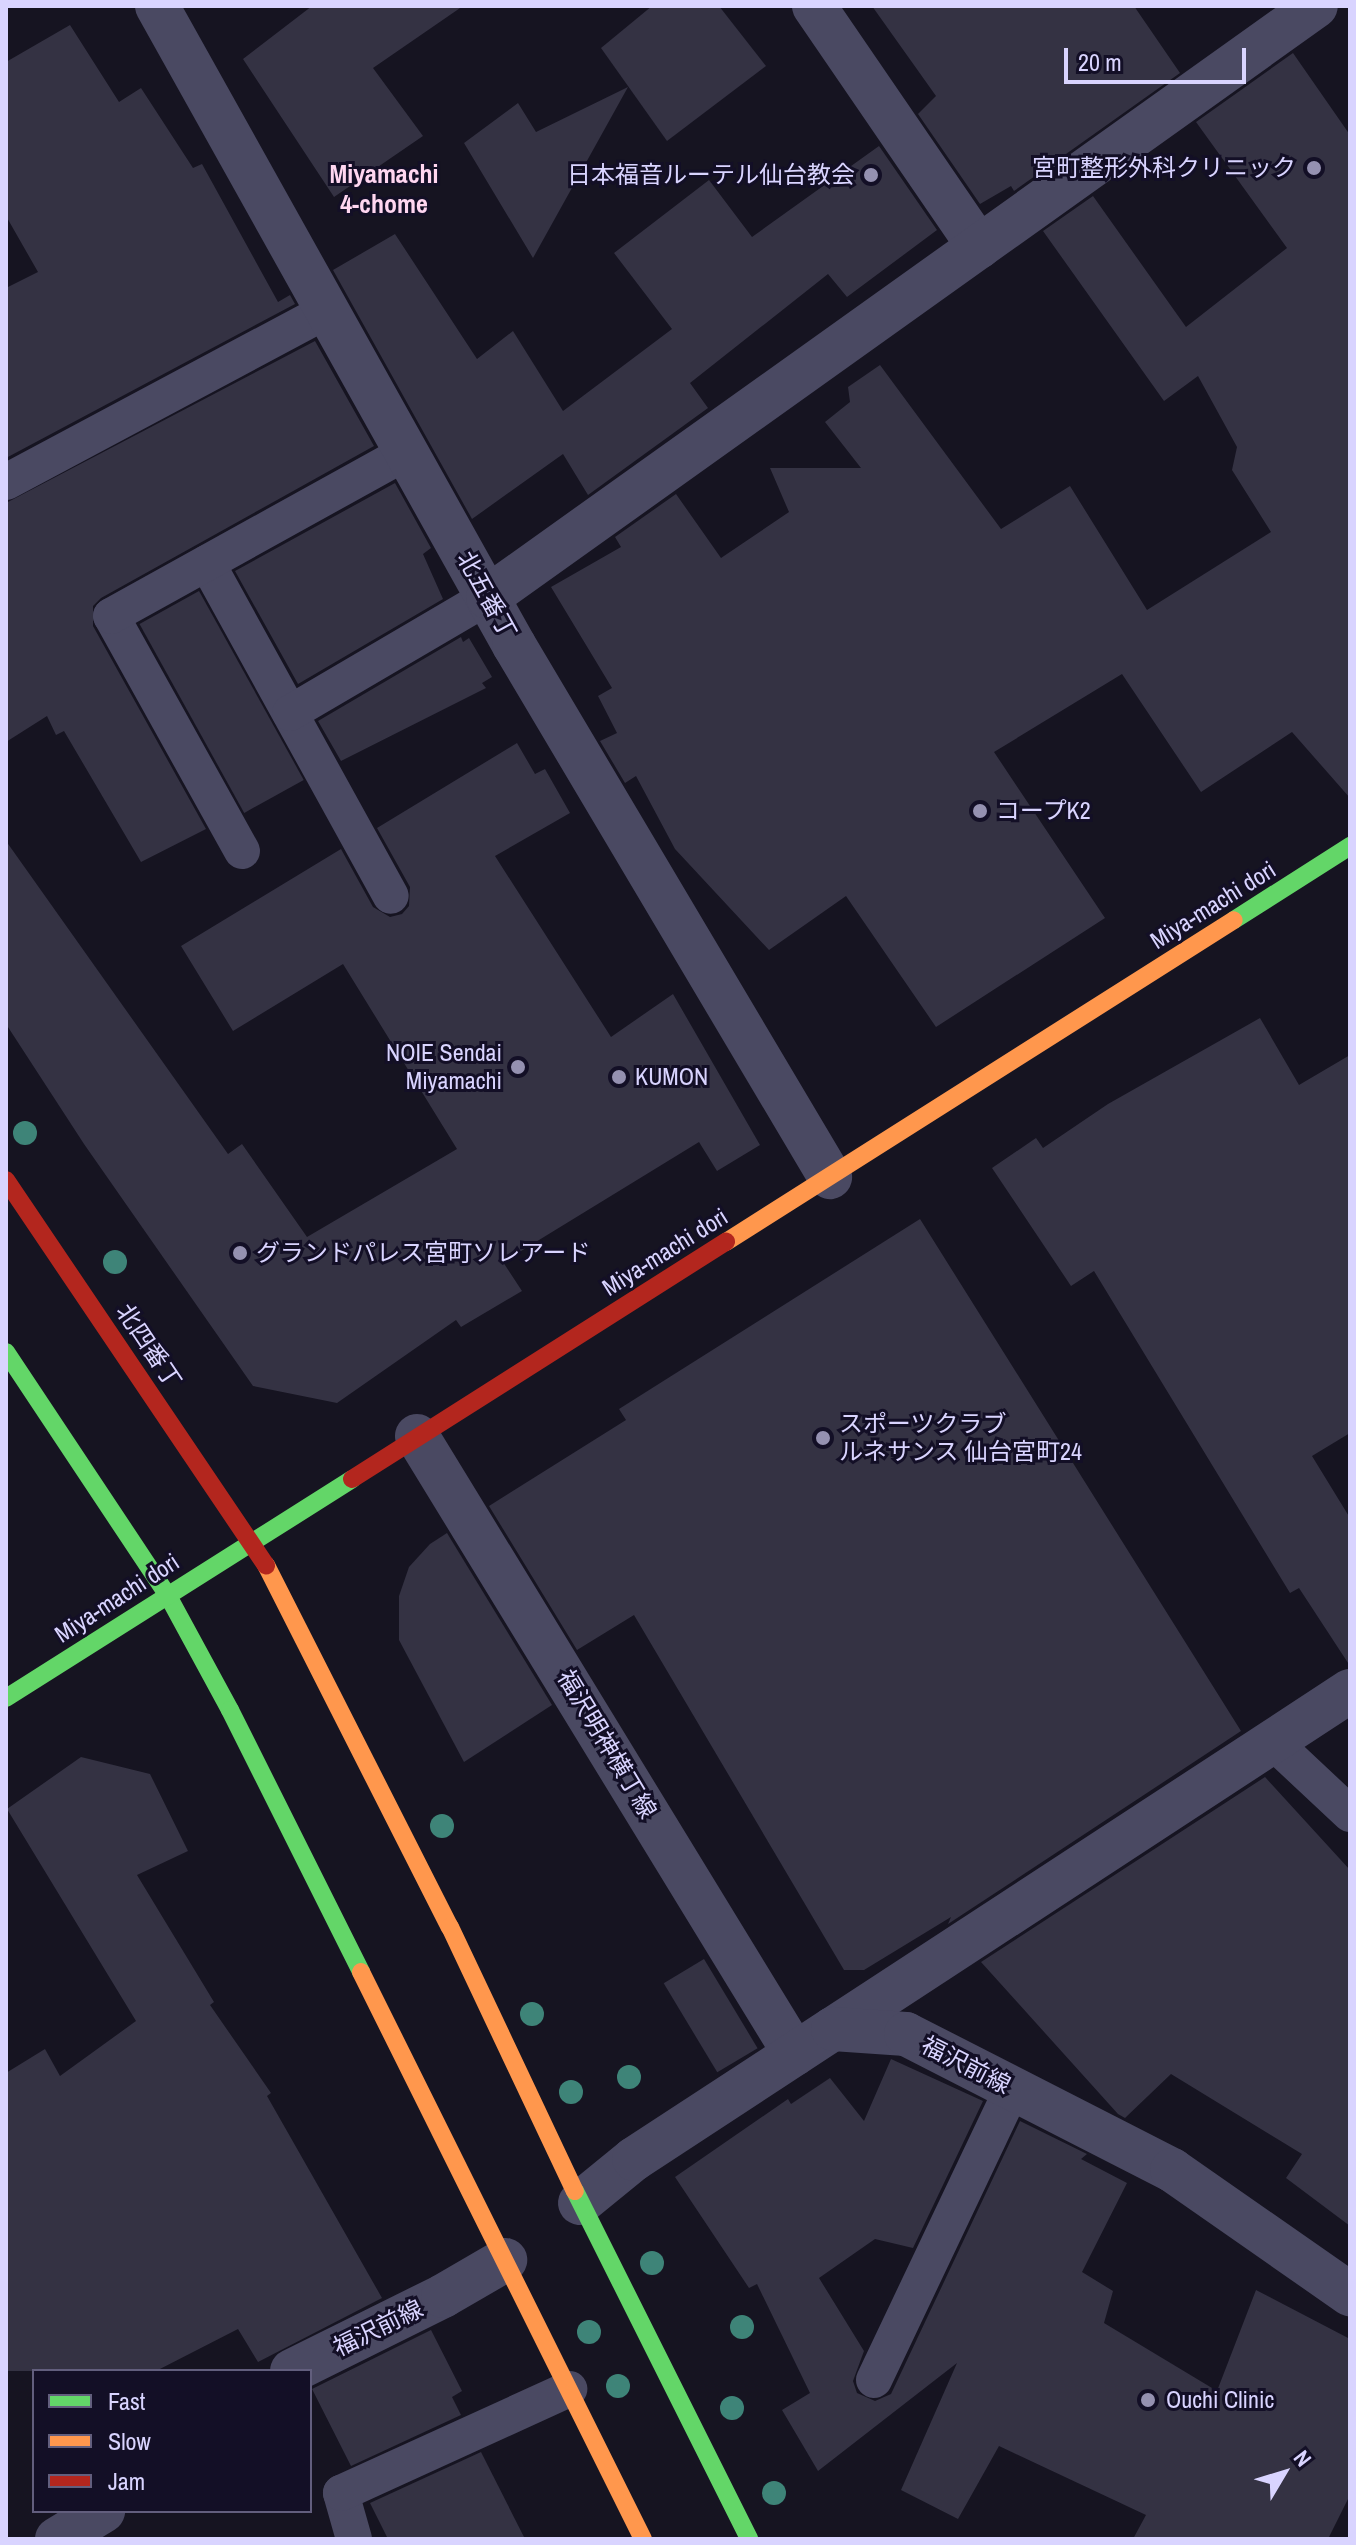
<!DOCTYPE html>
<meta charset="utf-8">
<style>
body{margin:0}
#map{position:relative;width:1356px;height:2545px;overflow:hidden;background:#161421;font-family:"Archivo Narrow","Noto Sans JP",sans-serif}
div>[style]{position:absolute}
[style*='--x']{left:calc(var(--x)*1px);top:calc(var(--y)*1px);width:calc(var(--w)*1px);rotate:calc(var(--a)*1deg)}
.building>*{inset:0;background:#343243;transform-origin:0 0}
.lane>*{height:36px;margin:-18px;padding:0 18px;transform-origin:18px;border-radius:18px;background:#4a4962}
.street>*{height:44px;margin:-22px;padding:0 22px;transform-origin:22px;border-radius:22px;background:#4a4962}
.fast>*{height:18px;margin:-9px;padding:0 9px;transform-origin:9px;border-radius:9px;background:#63d668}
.slow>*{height:18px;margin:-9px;padding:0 9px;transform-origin:9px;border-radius:9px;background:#ff974d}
.jam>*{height:18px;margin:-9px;padding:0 9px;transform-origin:9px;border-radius:9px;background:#b3261e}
.trees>*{width:24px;height:24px;margin:-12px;border-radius:50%;background:#3e8478}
.dots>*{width:22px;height:22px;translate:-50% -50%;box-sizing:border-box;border:4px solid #130f26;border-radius:50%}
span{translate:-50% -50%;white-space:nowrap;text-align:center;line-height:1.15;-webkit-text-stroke:6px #130f26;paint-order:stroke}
.poi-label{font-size:24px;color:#d9d4ff}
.right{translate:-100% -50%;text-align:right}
.left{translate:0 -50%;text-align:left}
.street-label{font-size:24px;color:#d9d4ff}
.neighbourhood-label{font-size:26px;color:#ffd6f0;font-weight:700}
.frame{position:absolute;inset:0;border:8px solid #d9d4ff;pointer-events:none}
.legend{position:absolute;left:32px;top:2369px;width:280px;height:144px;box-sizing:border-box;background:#130f26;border:2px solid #625e7d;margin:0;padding:10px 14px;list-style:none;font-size:24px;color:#d9d4ff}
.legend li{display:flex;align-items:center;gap:16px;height:40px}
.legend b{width:40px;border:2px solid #625e7d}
.north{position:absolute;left:1244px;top:2433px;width:80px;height:80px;-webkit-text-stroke:6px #130f26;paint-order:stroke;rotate:52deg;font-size:22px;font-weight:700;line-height:32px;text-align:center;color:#d9d4ff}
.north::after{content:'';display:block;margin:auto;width:28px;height:36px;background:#d9d4ff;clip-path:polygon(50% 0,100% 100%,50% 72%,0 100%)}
.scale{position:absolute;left:1064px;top:48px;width:182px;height:36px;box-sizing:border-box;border:4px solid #d9d4ff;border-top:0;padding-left:10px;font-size:24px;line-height:28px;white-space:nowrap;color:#d9d4ff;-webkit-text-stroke:6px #130f26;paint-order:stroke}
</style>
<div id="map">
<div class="building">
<div style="clip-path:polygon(312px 6px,463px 6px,373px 68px,423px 136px,334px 197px,243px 59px)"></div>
<div style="clip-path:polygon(652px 6px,719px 6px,766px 66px,667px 141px,601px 48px)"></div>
<div style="clip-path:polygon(872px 6px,1134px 6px,1180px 73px,1014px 191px,1011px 186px,980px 204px,918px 114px,936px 96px)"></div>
<div style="clip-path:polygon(70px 25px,119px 102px,141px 88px,193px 168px,202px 164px,278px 302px,290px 295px,295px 304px,6px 458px,6px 288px,38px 272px,6px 216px,6px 62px)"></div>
<div style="clip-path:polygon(1293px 53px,1350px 135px,1350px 798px,1292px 732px,1201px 792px,1122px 674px,994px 752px,1105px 918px,936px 1027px,846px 896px,769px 950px,675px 849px,636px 776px,625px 783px,600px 741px,617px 733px,598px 696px,612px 688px,551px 587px,621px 547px,615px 537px,676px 494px,721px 558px,789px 512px,770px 468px,861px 468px,825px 422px,850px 402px,848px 387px,880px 365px,1001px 529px,1070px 486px,1147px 610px,1271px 532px,1232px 470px,1237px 447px,1198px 376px,1164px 401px,1043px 231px,1093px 196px,1186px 327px,1287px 248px,1196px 122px)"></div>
<div style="clip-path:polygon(628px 87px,533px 258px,464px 143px,518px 103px,536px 132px)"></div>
<div style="clip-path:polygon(879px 146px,937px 230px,847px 297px,828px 274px,690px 383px,708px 408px,588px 495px,563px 454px,472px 519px,333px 270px,395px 234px,477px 359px,513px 331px,563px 411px,672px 329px,614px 253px,709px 180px,752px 237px)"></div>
<div style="clip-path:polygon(315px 341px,374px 446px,101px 598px,93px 606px,93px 626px,206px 829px,141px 862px,64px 731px,56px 735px,47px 716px,6px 742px,6px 503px)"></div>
<div style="clip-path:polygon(395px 483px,431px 548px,423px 554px,443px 599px,298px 684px,235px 571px)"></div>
<div style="left:199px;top:591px;width:216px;height:68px;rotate:61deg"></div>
<div style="clip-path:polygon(461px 637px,463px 642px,469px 638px,492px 677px,482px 683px,486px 688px,341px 761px,318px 721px)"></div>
<div style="clip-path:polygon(517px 743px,535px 774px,545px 769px,570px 813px,495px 856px,611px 1037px,673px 994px,760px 1145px,717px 1171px,699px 1142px,503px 1262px,522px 1291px,461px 1327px,456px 1320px,337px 1403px,253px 1386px,84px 1144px,6px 1024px,6px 841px,228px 1154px,242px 1144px,307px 1237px,457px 1149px,343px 964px,233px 1031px,181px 946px,341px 849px,373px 907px,390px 917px,402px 914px,409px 906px,410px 887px,377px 828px)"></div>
<div style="clip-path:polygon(1260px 1018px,1299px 1085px,1350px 1055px,1350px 1433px,1312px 1456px,1350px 1518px,1350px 1666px,1299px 1588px,1290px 1593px,1094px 1271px,1071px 1286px,992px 1168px,1036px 1138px,1043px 1148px,1108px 1104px)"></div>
<div style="clip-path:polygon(920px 1219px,1241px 1731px,948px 1924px,951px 1917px,864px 1970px,844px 1970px,634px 1615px,577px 1650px,489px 1506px,626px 1420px,619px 1409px)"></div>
<div style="clip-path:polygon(447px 1533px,552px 1705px,464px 1762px,399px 1640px,399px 1596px,409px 1567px,430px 1544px)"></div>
<div style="clip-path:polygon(81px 1757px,150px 1774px,188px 1851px,137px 1875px,214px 2002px,210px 2005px,271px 2093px,267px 2096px,382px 2298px,258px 2362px,238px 2329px,156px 2371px,6px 2371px,6px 2073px,45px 2049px,60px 2076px,136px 2021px,7px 1809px)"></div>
<div style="clip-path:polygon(1265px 1777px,1350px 1870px,1350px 2226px,1286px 2178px,1302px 2154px,1171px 2074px,1125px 2118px,1118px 2114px,981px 1962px)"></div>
<div style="left:704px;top:1959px;width:104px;height:47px;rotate:59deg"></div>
<div style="clip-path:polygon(891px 2059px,983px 2101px,913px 2248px,875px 2239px,819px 2278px,864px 2351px,853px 2381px,857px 2393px,875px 2401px,891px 2394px,1020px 2121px,1087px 2154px,1081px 2159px,1127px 2183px,1082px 2272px,1113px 2291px,1104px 2323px,1217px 2391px,1256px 2290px,1350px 2339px,1350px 2495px,1328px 2539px,1133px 2539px,1146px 2515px,999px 2446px,958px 2519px,901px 2490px,957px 2363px,818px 2471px,782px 2410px,810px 2393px,757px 2284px,749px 2288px,675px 2177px,788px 2099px,791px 2104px,830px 2078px,864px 2121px)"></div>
<div style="clip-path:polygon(431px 2330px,462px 2391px,452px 2397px,461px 2415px,351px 2466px,312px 2389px)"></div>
<div style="clip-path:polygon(481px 2452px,525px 2539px,388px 2539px,370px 2503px)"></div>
</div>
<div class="lane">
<div style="--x:6;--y:482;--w:365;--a:-28.1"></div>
<div style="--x:207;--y:563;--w:380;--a:61.1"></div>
<div style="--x:290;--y:713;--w:229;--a:-30.4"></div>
<div style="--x:242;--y:851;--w:269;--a:-119.1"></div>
<div style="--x:111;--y:616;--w:338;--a:-29"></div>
<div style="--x:1272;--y:1741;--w:107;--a:43.1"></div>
<div style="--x:874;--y:2380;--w:322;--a:-64.6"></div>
<div style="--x:354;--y:2539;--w:48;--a:-105.8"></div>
<div style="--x:341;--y:2493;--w:251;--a:-24.5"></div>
</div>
<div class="street">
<div style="--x:157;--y:6;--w:732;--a:60.81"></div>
<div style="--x:514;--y:645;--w:619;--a:59.29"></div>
<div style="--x:814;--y:6;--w:292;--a:55.6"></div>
<div style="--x:488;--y:597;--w:1017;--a:-35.52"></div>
<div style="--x:417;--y:1436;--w:724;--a:58.55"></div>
<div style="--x:833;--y:2029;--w:618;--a:-33.18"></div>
<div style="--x:580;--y:2203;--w:70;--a:-39.2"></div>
<div style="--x:634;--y:2159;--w:238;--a:-33.2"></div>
<div style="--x:833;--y:2029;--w:73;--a:3.9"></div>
<div style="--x:906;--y:2034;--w:299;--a:27.1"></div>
<div style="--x:1172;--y:2170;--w:217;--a:34.9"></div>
<div style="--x:292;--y:2371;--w:169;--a:-26.4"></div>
<div style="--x:443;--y:2296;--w:72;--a:-30.1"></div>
<div style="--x:57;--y:2539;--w:54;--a:-31.3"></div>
</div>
<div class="fast">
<div style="--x:1234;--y:920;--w:138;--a:-32.5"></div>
<div style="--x:6;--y:1352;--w:291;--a:56.4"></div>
<div style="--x:167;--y:1594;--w:132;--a:61.5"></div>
<div style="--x:230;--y:1710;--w:293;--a:63.4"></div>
<div style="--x:6;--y:1698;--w:409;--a:-32.3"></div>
<div style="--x:575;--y:2191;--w:389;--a:63.4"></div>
</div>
<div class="slow">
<div style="--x:726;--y:1242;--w:601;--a:-32.37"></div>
<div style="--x:266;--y:1565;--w:406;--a:63.1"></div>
<div style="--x:450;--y:1927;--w:292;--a:64.7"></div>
<div style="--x:361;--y:1972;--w:633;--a:63.56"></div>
</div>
<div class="jam">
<div style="--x:6;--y:1180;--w:465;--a:56"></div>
<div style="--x:352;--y:1479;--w:443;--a:-32.4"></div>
</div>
<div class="trees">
<div style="left:25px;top:1133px"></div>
<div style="left:115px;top:1262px"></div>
<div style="left:442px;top:1826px"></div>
<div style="left:532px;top:2014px"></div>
<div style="left:629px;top:2077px"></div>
<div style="left:571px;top:2092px"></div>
<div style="left:652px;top:2263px"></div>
<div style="left:742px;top:2327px"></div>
<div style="left:589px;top:2332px"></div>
<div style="left:618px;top:2386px"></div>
<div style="left:732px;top:2408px"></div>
<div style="left:774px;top:2493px"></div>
</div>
<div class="dots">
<div style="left:1314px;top:168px;background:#9591b1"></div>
<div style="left:871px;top:175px;background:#9591b1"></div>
<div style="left:980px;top:811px;background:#9591b1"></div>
<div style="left:518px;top:1067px;background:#9591b1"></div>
<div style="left:619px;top:1077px;background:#9591b1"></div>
<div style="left:240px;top:1253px;background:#9591b1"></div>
<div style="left:823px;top:1438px;background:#9591b1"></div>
<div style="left:1148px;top:2400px;background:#9591b1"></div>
</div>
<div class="poi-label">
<span class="right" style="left:1296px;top:168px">宮町整形外科クリニック</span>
<span class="right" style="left:855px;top:175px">日本福音ルーテル仙台教会</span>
<span class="left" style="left:996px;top:811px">コープK2</span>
<span class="right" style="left:502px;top:1067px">NOIE Sendai<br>Miyamachi</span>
<span class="left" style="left:635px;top:1077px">KUMON</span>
<span class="left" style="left:256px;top:1253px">グランドパレス宮町ソレアード</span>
<span class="left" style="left:839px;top:1438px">スポーツクラブ<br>ルネサンス 仙台宮町24</span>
<span class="left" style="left:1166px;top:2400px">Ouchi Clinic</span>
</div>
<div class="street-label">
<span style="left:487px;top:595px;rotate:61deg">北五番丁</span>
<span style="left:1213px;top:905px;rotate:-32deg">Miya-machi dori</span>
<span style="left:665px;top:1252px;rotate:-32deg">Miya-machi dori</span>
<span style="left:149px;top:1346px;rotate:56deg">北四番丁</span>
<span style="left:117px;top:1598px;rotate:-33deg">Miya-machi dori</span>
<span style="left:607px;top:1744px;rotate:59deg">福沢明神横丁線</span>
<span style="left:966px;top:2065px;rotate:27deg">福沢前線</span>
<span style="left:378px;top:2328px;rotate:-26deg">福沢前線</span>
</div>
<div class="neighbourhood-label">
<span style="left:384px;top:189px">Miyamachi<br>4-chome</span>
</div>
<div class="frame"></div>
<ul class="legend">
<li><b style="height:10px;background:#63d668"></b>Fast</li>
<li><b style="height:10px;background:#ff974d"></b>Slow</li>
<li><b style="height:10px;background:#b3261e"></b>Jam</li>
</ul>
<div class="north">N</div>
<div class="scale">20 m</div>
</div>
